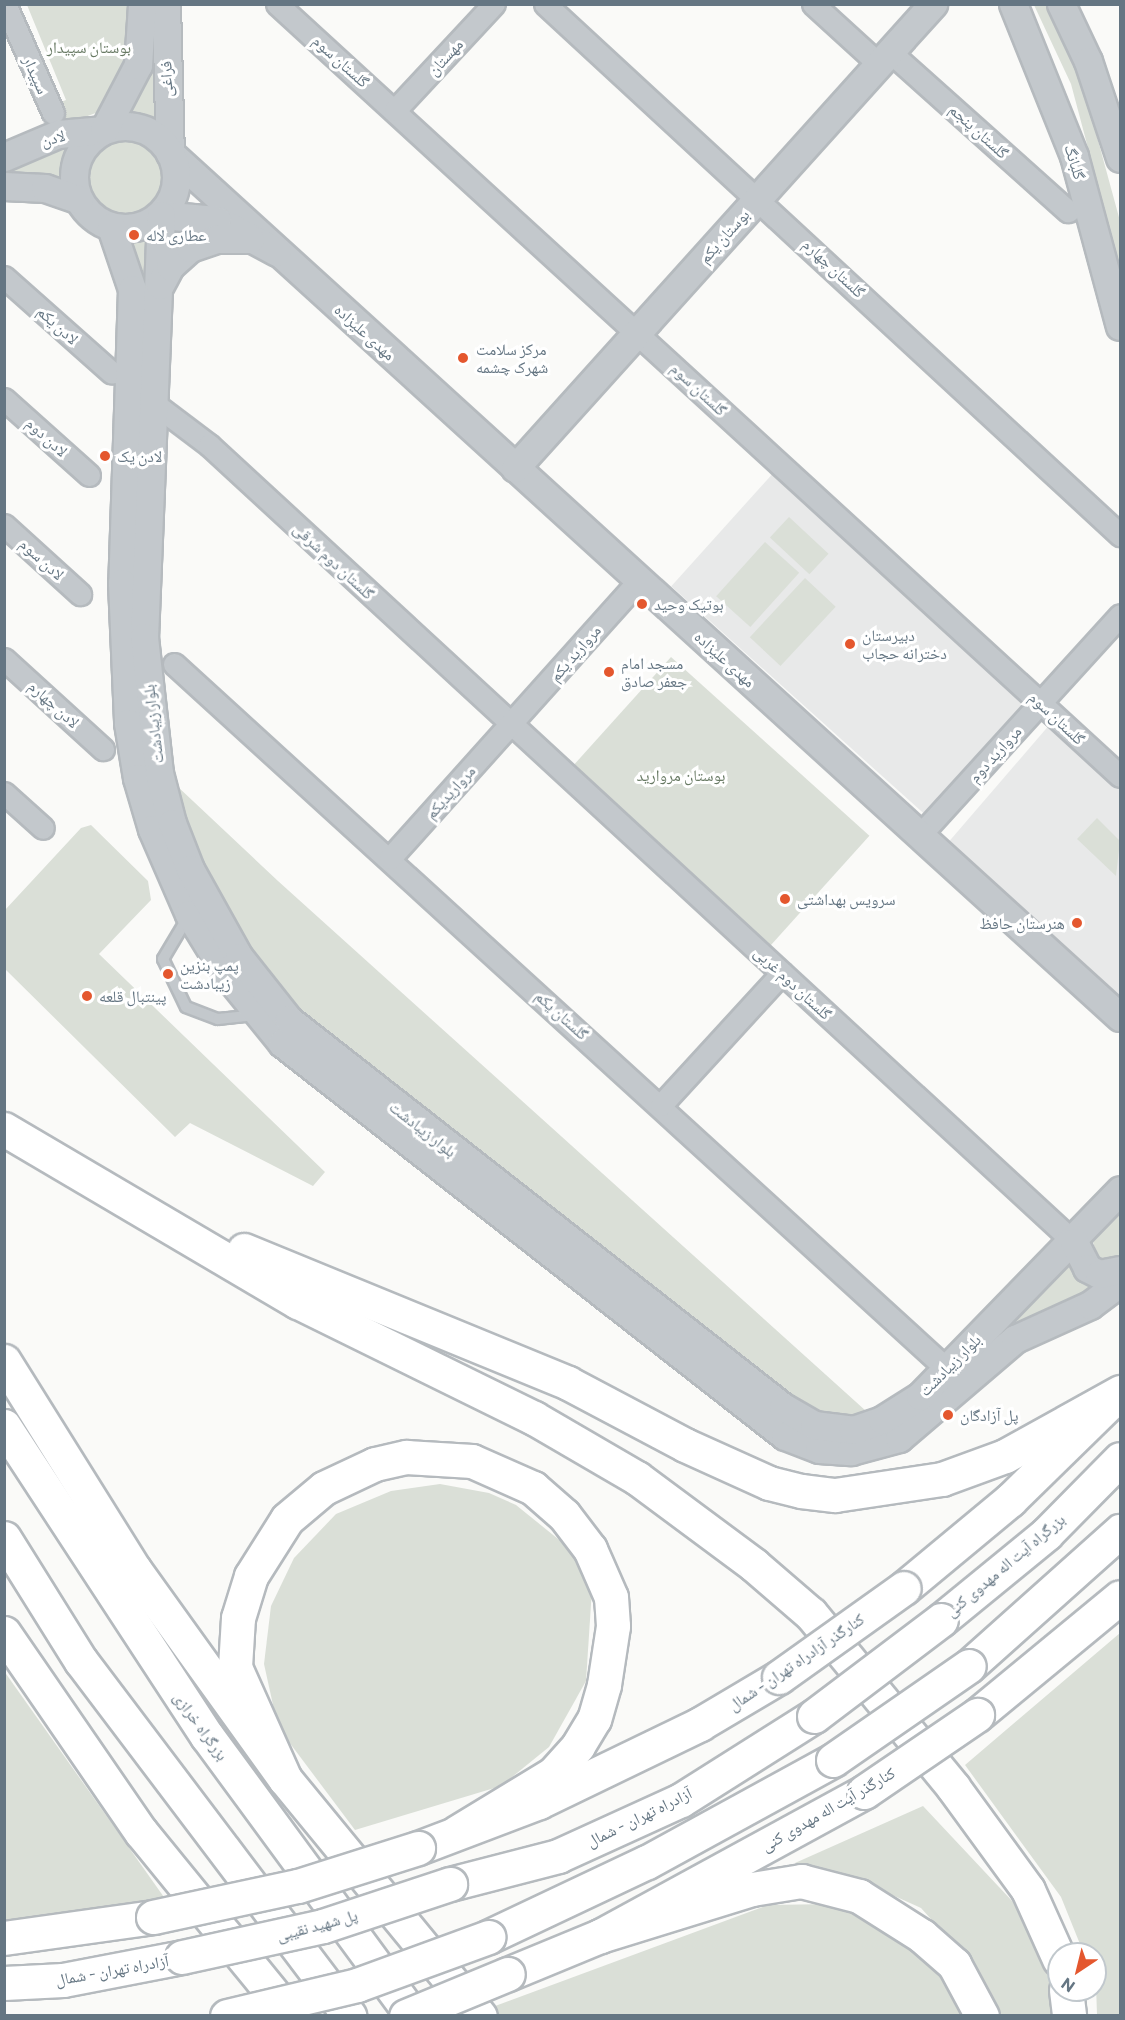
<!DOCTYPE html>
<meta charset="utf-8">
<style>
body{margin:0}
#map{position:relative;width:1125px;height:2020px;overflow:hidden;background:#fafaf8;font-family:Commissioner,"Noto Naskh Arabic",sans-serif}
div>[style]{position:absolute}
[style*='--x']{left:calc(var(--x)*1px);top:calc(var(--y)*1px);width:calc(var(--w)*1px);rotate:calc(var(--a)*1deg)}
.built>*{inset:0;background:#e8e9e9;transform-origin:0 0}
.green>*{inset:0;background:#dadfd7;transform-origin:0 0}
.round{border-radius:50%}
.roads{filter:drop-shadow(2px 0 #b5babe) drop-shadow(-2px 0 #b5babe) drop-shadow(0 2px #b5babe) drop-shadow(0 -2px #b5babe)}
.service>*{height:10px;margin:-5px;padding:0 5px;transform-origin:5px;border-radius:5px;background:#c3c8cc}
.minor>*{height:21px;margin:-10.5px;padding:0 10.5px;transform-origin:10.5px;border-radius:10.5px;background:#c3c8cc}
.tertiary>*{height:27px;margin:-13.5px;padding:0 13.5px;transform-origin:13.5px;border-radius:13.5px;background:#c3c8cc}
.tertiary>.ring{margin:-13.5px;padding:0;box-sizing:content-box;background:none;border:27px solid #c3c8cc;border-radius:50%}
.primary>*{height:33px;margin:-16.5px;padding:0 16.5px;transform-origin:16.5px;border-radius:16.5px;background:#fff}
.trunk>*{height:33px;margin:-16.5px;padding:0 16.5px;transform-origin:16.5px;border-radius:16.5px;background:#fff}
.motorway>*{height:33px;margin:-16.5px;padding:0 16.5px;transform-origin:16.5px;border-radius:16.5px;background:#fff}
.bridges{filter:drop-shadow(2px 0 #b5babe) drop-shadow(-2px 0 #b5babe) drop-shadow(0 2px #b5babe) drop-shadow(0 -2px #b5babe)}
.primary-bridge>*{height:33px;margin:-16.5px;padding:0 16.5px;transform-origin:16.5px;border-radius:16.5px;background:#fff}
.trunk-bridge>*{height:33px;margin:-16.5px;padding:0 16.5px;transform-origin:16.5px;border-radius:16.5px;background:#fff}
.dots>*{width:16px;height:16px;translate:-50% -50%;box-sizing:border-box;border:3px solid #fff;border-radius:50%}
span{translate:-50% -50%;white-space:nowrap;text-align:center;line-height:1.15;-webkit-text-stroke:6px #fff;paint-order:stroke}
.park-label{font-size:16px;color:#687a64}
.street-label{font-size:16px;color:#657683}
.poi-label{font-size:16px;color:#657683}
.left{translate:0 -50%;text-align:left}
.right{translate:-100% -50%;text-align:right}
.frame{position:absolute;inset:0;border:6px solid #657683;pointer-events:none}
.north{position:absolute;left:1047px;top:1942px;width:60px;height:60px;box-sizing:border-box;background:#fff;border:2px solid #c1c8cd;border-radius:50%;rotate:215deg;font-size:16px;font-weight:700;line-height:24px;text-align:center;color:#657683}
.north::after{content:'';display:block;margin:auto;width:21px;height:27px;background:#e4572e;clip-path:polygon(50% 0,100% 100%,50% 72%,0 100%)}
</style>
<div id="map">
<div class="built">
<div style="left:775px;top:471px;width:341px;height:155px;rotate:42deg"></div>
<div style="clip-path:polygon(1051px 723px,1120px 786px,1120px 1002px,946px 845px)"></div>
</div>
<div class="green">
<div style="clip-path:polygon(27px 5px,133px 5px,129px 65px,101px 111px,61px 126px,53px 105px,66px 100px)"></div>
<div style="clip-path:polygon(1034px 5px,1047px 5px,1084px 89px,1120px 221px,1120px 268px,1071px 84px)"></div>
<div style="clip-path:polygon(151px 55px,156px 66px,159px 131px,123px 117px)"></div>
<div class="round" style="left:88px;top:141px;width:74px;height:74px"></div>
<div style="clip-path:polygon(77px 141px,65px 168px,66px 188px,5px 177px,4px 165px)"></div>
<div style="clip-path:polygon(153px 233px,146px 313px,145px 281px,129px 240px)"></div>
<div style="left:789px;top:517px;width:54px;height:28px;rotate:43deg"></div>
<div style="left:765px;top:542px;width:46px;height:73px;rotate:42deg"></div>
<div style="left:805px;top:578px;width:42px;height:81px;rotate:43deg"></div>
<div style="left:671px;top:657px;width:267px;height:161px;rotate:42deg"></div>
<div style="clip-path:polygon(177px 786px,278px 881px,866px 1411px,854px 1416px,817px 1413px,346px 1063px,260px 975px,201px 865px)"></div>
<div style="clip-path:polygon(1097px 818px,1120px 841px,1116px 876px,1077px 839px)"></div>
<div style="clip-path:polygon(91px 825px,148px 881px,151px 900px,99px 954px,325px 1172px,313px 1186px,190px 1123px,175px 1137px,5px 969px,5px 910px,81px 828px)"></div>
<div style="clip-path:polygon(1120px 1210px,1120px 1260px,1100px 1265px,1093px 1242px)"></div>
<div style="clip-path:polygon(1071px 1253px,1102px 1285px,990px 1341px)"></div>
<div style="clip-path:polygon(440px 1484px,489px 1493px,516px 1505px,568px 1547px,592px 1589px,586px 1681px,549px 1747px,501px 1786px,355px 1830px,283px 1734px,275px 1714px,264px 1664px,271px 1606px,294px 1558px,336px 1514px,391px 1491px)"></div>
<div style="clip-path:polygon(1120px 1633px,1120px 2015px,1097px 2015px,1095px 1954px,1084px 1954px,1061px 1897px,965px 1765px)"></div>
<div style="clip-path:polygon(4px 1671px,166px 1900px,5px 1923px)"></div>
<div style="clip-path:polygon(923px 1806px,1030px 1920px,1049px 1967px,1056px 2015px,997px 2015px,958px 1949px,921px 1908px,846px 1874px,795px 1863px)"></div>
<div style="clip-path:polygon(832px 1904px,869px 1913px,909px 1934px,974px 2015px,493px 2016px,487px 2009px,768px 1905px)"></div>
</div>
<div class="roads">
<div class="service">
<div style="--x:188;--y:917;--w:49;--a:120.8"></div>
<div style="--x:163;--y:959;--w:53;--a:64.4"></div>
<div style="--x:186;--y:1007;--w:34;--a:21"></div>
<div style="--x:218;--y:1019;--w:37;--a:-6"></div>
</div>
<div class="minor">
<div style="--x:5;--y:4;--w:119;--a:66.2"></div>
<div style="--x:277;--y:4;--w:1143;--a:42.48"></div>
<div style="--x:545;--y:4;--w:783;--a:42.72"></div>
<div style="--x:813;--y:4;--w:89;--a:42.3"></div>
<div style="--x:890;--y:52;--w:239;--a:41.8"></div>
<div style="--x:395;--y:110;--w:145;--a:-47"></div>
<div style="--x:4;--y:277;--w:144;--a:41.6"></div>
<div style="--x:4;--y:399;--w:114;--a:41.8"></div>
<div style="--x:152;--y:402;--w:71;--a:37"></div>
<div style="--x:209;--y:445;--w:1176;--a:42.66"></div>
<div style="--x:4;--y:525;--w:103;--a:42.2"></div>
<div style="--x:4;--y:659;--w:134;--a:42.3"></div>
<div style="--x:174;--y:664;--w:1048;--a:42.37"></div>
<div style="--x:4;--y:793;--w:52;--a:41.9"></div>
<div style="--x:920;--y:835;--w:297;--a:-47.7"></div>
<div style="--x:390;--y:858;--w:373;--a:-48.1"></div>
<div style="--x:661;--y:1105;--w:179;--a:-47.5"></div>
</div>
<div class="tertiary">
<div style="--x:166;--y:4;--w:149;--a:88.5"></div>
<div style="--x:170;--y:153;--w:1284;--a:42.29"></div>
<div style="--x:1013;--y:4;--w:164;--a:68.1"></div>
<div style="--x:1074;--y:156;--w:176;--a:74.9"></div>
<div style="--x:1061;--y:4;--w:63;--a:64.7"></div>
<div style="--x:1088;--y:61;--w:102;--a:71.7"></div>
<div class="ring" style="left:74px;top:126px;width:75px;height:75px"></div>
<div style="--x:4;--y:157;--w:59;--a:-23.1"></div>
<div style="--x:58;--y:134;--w:46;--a:-5"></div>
<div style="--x:104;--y:130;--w:73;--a:-62.4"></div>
<div style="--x:138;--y:65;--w:61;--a:-86.2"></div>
<div style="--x:4;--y:186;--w:41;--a:2.8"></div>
<div style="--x:45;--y:188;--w:36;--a:19"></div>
<div style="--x:111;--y:227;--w:65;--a:71.3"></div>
<div style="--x:132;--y:289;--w:294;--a:91.9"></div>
<div style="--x:122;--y:583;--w:140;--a:87.5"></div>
<div style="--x:128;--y:723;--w:56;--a:80.7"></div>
<div style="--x:137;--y:778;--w:53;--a:73.6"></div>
<div style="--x:152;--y:829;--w:93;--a:66.5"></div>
<div style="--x:189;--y:914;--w:70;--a:58.3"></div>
<div style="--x:226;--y:974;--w:89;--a:50.9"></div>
<div style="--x:282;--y:1043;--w:638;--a:38"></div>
<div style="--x:785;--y:1436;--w:36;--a:21"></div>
<div style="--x:819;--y:1449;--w:32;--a:4"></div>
<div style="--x:851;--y:1451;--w:50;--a:-15.2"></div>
<div style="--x:899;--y:1438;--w:153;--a:-40.5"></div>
<div style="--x:1015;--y:1339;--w:82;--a:-24.4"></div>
<div style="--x:1090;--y:1305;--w:38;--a:-37"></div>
<div style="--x:277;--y:252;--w:68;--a:-151.9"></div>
<div style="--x:217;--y:220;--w:56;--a:-174.9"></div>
<div style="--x:161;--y:215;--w:422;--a:92.3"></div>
<div style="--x:144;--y:637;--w:137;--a:83.7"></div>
<div style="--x:159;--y:773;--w:52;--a:75.4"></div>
<div style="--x:172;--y:823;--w:49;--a:68.6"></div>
<div style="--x:190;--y:869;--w:101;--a:60.9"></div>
<div style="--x:239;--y:957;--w:80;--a:51.6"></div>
<div style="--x:289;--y:1020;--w:628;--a:38.08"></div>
<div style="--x:783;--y:1407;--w:36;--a:30"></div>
<div style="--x:814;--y:1425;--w:39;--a:7"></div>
<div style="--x:853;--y:1430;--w:31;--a:-19"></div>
<div style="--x:882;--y:1420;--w:45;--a:-32.3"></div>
<div style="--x:920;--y:1396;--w:287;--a:-45.8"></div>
<div style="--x:160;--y:285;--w:21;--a:-62"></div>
<div style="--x:170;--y:266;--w:27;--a:-42"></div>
<div style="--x:190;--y:248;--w:28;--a:-19"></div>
<div style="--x:216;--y:239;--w:34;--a:0"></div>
<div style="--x:515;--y:468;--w:625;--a:-47.99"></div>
<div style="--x:1074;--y:1242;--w:29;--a:63"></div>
<div style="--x:1087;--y:1268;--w:13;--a:27"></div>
<div style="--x:1099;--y:1274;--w:21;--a:-11"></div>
</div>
<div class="primary">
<div style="--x:904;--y:1588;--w:138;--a:-39.7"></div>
<div style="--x:1010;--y:1500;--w:137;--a:-44.4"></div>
<div style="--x:977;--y:1715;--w:185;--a:-39.5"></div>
<div style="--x:418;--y:1848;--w:129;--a:-20.8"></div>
<div style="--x:539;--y:1802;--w:179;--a:-25.8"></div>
<div style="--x:700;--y:1724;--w:92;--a:-30.7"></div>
<div style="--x:4;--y:1938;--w:150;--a:-8"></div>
<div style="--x:508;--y:1974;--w:100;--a:-22.4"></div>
<div style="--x:600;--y:1936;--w:301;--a:-28.6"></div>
</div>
<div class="trunk">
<div style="--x:4;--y:1129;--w:341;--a:30.5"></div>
<div style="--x:298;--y:1302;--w:263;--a:26.2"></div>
<div style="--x:534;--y:1418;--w:119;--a:30.2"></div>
<div style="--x:637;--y:1478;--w:146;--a:36.6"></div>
<div style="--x:754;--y:1565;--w:75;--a:40.7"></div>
<div style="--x:811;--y:1614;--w:224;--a:50.6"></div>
<div style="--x:953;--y:1787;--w:127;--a:53.9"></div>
<div style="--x:1028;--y:1890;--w:76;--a:65.8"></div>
<div style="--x:244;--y:1250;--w:350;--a:22.3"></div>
<div style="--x:568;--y:1383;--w:132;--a:27.9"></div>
<div style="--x:685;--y:1445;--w:92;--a:24.3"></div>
<div style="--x:769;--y:1483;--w:33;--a:14"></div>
<div style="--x:801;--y:1491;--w:34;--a:7"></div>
<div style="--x:835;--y:1495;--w:108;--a:-8.5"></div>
<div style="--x:942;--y:1479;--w:67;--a:-20.1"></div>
<div style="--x:1005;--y:1456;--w:132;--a:-29.1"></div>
<div style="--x:4;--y:1361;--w:245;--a:58"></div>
<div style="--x:134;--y:1569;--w:259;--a:54.3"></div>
<div style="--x:285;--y:1779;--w:307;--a:50.6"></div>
<div style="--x:4;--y:1426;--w:371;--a:56.8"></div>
<div style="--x:207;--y:1736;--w:348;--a:53.7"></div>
<div style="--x:4;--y:1538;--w:145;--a:58"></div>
<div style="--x:81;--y:1661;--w:445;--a:52.9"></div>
<div style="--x:941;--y:1620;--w:136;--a:-39.3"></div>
<div style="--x:1046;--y:1534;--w:105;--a:-45.4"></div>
<div style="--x:4;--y:1633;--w:242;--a:55.5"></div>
<div style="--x:141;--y:1832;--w:237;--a:50.8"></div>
<div style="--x:969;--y:1666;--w:203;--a:-41.8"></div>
<div style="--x:285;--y:1779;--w:123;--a:-114.1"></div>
<div style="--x:235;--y:1667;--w:49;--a:-86.5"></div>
<div style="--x:238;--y:1618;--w:44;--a:-72.8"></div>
<div style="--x:251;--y:1576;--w:67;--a:-57.7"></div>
<div style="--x:287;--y:1519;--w:48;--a:-40"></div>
<div style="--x:324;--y:1488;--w:56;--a:-25.2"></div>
<div style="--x:375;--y:1464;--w:32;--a:-13"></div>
<div style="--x:406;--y:1457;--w:66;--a:3.5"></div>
<div style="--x:472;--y:1461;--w:67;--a:23.9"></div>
<div style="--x:533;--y:1488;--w:41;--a:41.1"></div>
<div style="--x:564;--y:1515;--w:43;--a:52.6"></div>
<div style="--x:590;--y:1549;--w:52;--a:66.4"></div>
<div style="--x:611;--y:1597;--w:29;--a:86"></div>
<div style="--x:613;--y:1626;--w:60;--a:98.7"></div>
<div style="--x:604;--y:1685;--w:35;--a:106"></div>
<div style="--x:594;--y:1719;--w:31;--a:121"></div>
<div style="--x:578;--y:1746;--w:36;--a:132"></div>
<div style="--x:554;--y:1773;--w:114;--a:148.7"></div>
<div style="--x:450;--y:1884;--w:112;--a:-14.5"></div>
<div style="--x:558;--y:1856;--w:135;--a:-24.5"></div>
<div style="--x:681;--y:1800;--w:157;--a:-32.3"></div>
<div style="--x:600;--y:1936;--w:159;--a:-17.2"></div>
<div style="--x:752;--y:1889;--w:50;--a:-9.3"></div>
<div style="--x:801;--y:1881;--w:60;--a:14.5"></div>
<div style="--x:859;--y:1896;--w:75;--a:32.4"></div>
<div style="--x:922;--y:1936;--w:43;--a:41.2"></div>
<div style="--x:954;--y:1964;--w:59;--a:61.7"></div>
<div style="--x:488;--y:1937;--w:176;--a:-25.3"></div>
<div style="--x:647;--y:1862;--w:212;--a:-28.7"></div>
<div style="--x:1066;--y:1990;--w:26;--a:83"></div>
</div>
<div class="motorway">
<div style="--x:4;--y:1983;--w:59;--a:-2.9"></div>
<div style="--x:63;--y:1980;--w:121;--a:-10.9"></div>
</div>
</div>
<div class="bridges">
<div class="primary-bridge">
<div style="--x:779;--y:1677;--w:153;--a:-35.5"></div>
<div style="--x:864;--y:1792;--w:137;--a:-34.3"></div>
<div style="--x:153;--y:1917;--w:148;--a:-12.1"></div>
<div style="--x:298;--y:1886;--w:126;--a:-17.6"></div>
<div style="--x:406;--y:2016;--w:110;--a:-22.4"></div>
</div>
<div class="trunk-bridge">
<div style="--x:814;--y:1716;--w:159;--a:-37.1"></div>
<div style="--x:833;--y:1760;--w:165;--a:-34.7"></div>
<div style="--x:182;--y:1957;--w:144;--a:-12.4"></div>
<div style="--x:323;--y:1926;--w:134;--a:-18.3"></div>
<div style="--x:227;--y:2016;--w:134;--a:-13.4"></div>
<div style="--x:357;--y:1985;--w:140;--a:-20.1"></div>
</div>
</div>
<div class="dots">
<div style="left:134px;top:235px;background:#e4572e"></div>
<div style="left:463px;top:358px;background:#e4572e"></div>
<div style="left:105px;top:456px;background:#e4572e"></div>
<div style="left:642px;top:604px;background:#e4572e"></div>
<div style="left:850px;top:644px;background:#e4572e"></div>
<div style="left:609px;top:672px;background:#e4572e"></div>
<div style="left:785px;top:899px;background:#e4572e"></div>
<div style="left:1077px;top:923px;background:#e4572e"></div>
<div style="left:168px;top:974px;background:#e4572e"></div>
<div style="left:87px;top:996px;background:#e4572e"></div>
<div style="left:948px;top:1415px;background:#e4572e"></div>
</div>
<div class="park-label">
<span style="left:89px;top:47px">بوستان سپیدار</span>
<span style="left:681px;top:775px">بوستان مروارید</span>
</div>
<div class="street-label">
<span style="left:445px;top:57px;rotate:-47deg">مهستان</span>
<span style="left:341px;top:61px;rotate:42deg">گلستان سوم</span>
<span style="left:36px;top:75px;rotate:66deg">سپیدار</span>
<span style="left:166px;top:79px;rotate:-92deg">فراغی</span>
<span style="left:979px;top:131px;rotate:42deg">گلستان پنجم</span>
<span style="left:53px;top:138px;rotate:-15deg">لادن</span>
<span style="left:1075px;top:162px;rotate:73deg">گلبانگ</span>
<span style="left:724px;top:236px;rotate:-48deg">بوستان یکم</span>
<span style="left:834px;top:268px;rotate:43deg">گلستان چهارم</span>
<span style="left:58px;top:325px;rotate:42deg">لادن یکم</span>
<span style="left:365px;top:332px;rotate:42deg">مهدی علیزاده</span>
<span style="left:699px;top:389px;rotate:43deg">گلستان سوم</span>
<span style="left:47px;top:437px;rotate:42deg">لادن دوم</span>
<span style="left:42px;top:559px;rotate:42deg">لادن سوم</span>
<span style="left:334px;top:561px;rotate:43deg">گلستان دوم شرقی</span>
<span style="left:575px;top:653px;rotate:-49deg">مروارید یکم</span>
<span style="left:725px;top:659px;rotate:42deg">مهدی علیزاده</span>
<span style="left:54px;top:704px;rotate:42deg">لادن چهارم</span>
<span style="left:1057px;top:718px;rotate:43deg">گلستان سوم</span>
<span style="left:153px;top:724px;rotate:-97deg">بلوار زیبادشت</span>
<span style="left:995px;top:754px;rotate:-48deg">مروارید دوم</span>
<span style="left:450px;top:792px;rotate:-48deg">مرواریدیکم</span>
<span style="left:793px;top:983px;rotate:43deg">گلستان دوم غربی</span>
<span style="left:562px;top:1015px;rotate:42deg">گلستان یکم</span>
<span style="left:423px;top:1129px;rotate:38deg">بلوار زیبادشت</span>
<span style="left:950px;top:1365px;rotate:-45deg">بلوار زیبادشت</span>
<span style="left:1005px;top:1565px;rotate:-40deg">بزرگراه آیت اله مهدوی کنی</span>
<span style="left:796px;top:1662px;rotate:-34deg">کنارگذر آزادراه تهران - شمال</span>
<span style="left:201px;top:1726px;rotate:54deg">بزرگراه خرازی</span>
<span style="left:828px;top:1809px;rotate:-30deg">کنارگذر آیت اله مهدوی کنی</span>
<span style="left:639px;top:1817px;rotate:-26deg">آزادراه تهران - شمال</span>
<span style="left:317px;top:1925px;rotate:-15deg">پل شهید نقیبی</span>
<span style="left:112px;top:1970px;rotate:-10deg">آزادراه تهران - شمال</span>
</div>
<div class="poi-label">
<span class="left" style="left:146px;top:235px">عطاری لاله</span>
<span class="left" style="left:476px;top:358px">مرکز سلامت<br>شهرک چشمه</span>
<span class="left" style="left:117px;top:456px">لادن یک</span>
<span class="left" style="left:654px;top:604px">بوتیک وحید</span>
<span class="left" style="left:862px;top:644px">دبیرستان<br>دخترانه حجاب</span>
<span class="left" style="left:621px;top:672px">مسجد امام<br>جعفر صادق</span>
<span class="left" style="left:797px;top:899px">سرویس بهداشتی</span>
<span class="right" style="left:1065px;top:923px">هنرستان حافظ</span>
<span class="left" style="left:180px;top:974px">پمپ بنزین<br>زیبادشت</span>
<span class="left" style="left:99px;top:996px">پینتبال قلعه</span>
<span class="left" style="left:960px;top:1415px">پل آزادگان</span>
</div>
<div class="frame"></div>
<div class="north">N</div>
</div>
